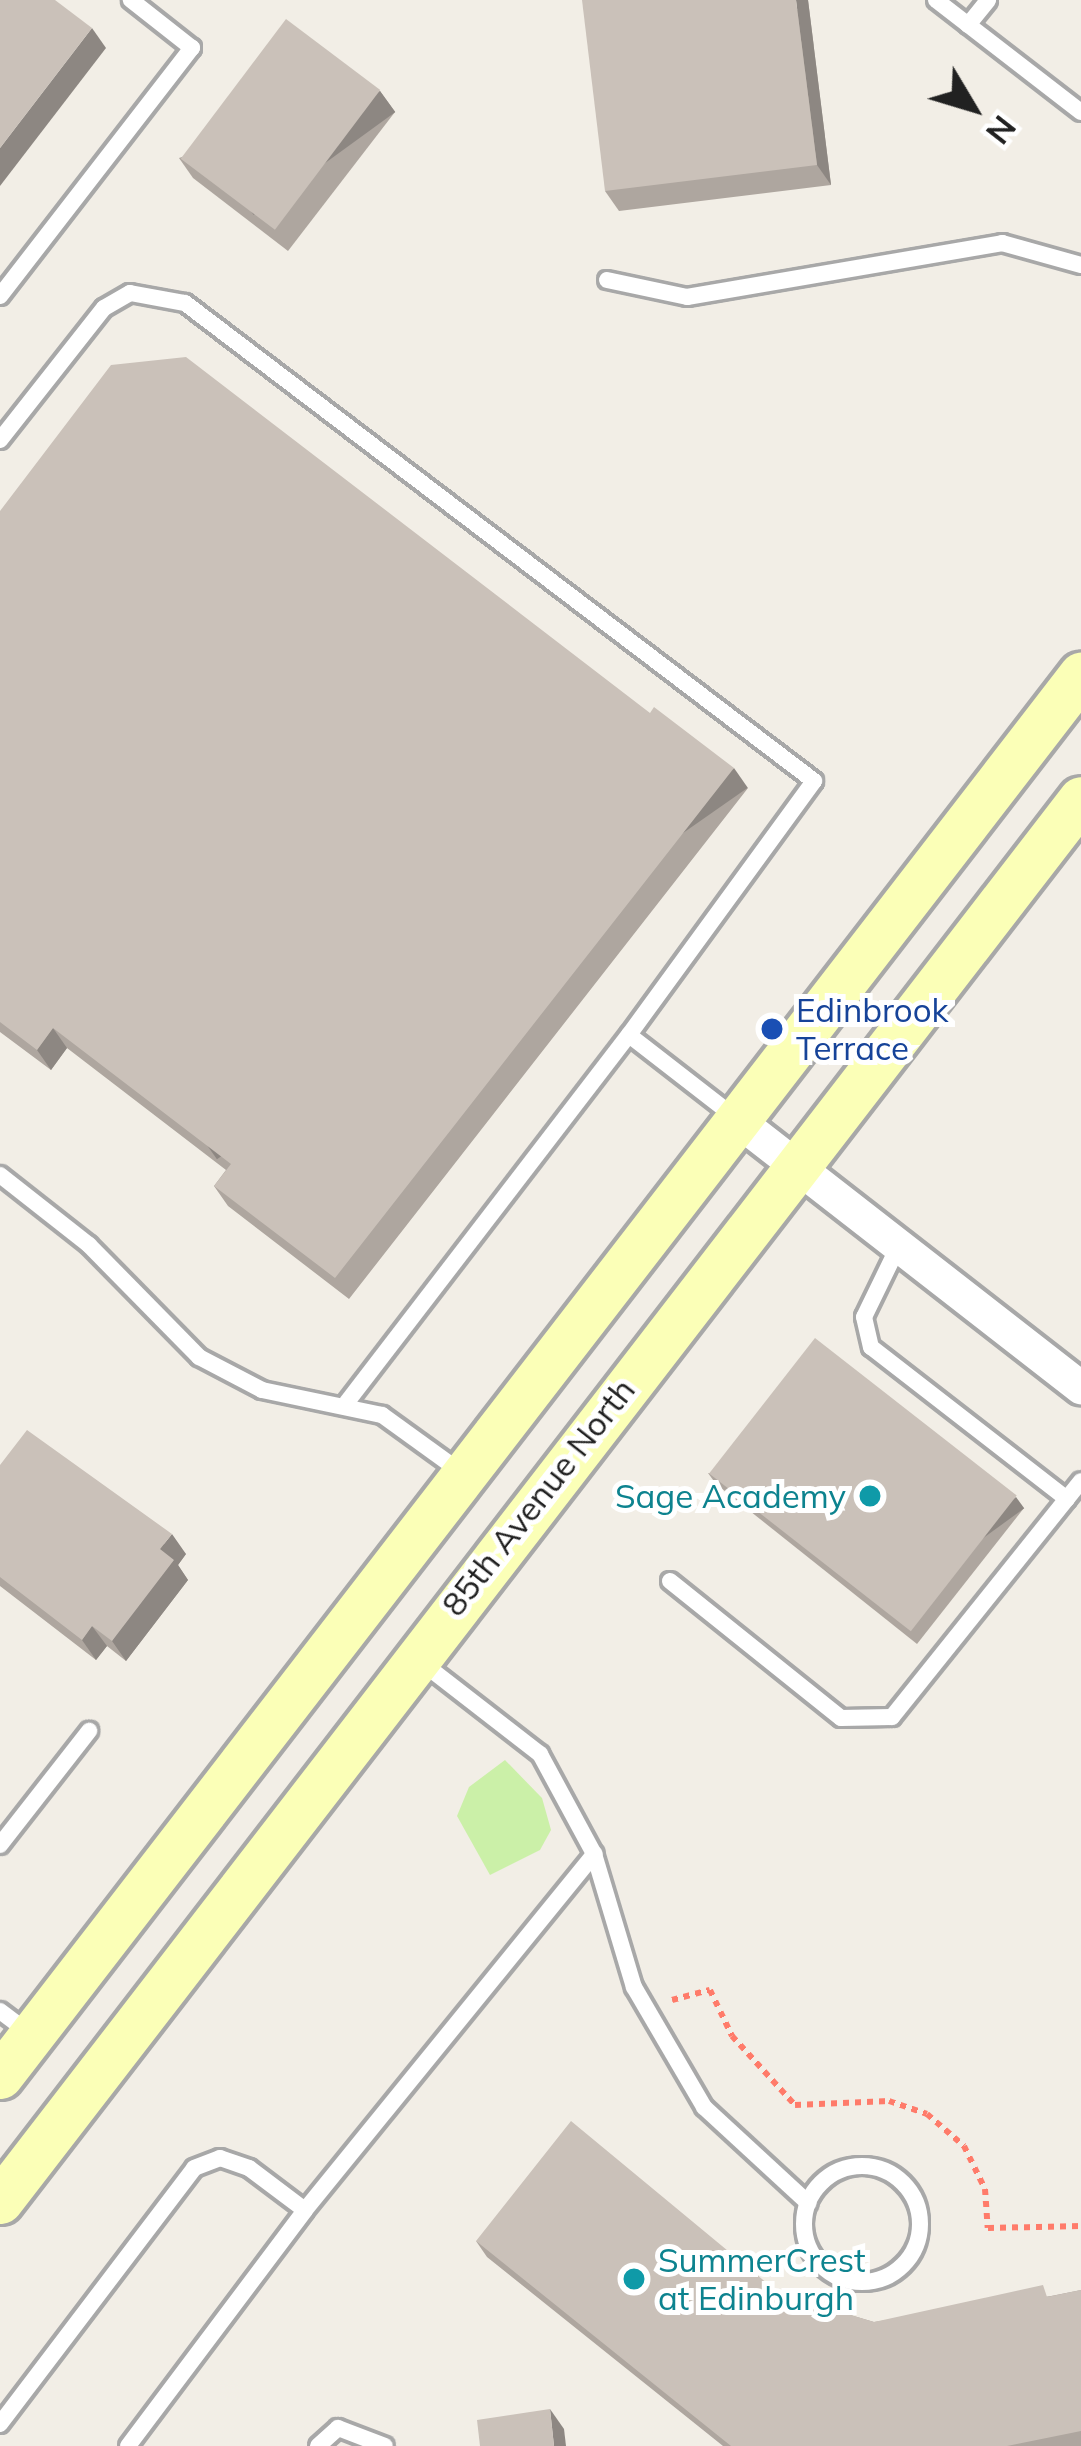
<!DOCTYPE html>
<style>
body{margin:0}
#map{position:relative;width:1081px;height:2446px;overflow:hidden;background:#f2eee6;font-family:Mulish,sans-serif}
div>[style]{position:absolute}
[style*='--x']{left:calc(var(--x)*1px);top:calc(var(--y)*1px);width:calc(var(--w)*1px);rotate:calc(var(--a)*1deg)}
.grass>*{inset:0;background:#cbf0a8}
.path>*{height:6px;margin-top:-3px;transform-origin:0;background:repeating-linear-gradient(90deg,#ff7b6a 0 6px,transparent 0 12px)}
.roads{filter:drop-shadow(3px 0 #a8a8a8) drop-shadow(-3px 0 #a8a8a8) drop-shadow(0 3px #a8a8a8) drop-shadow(0 -3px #a8a8a8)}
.lane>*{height:16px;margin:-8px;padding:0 8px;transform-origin:8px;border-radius:8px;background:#fff}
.lane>.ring{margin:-8px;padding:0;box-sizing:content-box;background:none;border:16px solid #fff;border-radius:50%}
.street>*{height:33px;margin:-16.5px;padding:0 16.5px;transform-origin:16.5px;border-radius:16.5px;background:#fff}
.secondary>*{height:45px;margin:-22.5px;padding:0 22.5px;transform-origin:22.5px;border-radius:22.5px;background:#fbffb7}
.wall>*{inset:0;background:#aea69f}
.shaded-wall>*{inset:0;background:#8d8782;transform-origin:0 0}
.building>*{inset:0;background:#cac1b9;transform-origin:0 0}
.dots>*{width:33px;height:33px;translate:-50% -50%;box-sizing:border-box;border:6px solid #fff;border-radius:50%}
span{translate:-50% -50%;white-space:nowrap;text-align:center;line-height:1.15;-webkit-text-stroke:10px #fff;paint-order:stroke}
.transit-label{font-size:33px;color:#164399}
.left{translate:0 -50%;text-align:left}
.culture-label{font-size:33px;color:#0d838f}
.right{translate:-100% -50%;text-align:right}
.street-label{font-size:33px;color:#212121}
.north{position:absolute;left:913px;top:48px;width:120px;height:120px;-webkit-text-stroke:9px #fff;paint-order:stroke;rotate:128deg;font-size:33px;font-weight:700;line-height:48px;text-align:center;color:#212121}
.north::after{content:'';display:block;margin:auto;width:42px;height:54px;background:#212121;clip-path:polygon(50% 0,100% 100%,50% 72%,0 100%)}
</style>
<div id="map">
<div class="grass">
<div style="clip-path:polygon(505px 1760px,542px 1798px,551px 1830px,540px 1850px,490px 1875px,457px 1816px,469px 1787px)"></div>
</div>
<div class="path">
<div style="--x:672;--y:2000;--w:39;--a:-15"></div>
<div style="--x:710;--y:1990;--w:51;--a:64.4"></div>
<div style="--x:732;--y:2036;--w:93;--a:47.6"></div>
<div style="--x:795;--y:2105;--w:94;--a:-2.4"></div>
<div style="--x:889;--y:2101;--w:40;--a:18.9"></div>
<div style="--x:927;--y:2114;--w:49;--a:40.9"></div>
<div style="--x:964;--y:2146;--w:48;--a:64"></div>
<div style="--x:985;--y:2189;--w:39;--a:86"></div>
<div style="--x:988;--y:2228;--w:93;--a:-1.2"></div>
</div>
<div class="roads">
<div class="lane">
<div style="--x:936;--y:0;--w:183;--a:37.7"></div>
<div style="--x:968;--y:25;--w:32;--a:-51"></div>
<div style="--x:607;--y:280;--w:82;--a:12"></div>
<div style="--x:687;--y:297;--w:320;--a:-9.7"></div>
<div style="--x:1002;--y:243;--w:82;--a:15.6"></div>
<div style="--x:0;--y:296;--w:314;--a:-52.3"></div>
<div style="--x:192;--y:48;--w:78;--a:-141.8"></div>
<div style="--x:0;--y:440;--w:168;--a:-51.8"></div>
<div style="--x:104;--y:308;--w:30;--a:-30"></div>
<div style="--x:130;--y:293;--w:56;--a:10.3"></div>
<div style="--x:185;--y:303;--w:790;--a:37.23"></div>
<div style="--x:814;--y:781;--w:314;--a:126.1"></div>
<div style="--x:629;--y:1035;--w:135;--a:37.8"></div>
<div style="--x:0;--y:1175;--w:113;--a:38.2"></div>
<div style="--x:89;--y:1245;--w:157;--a:45.5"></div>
<div style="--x:199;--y:1357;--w:71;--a:27.6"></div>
<div style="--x:262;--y:1390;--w:123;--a:11.8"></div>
<div style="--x:382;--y:1415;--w:97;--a:35.8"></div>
<div style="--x:899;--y:1245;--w:80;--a:115.9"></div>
<div style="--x:864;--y:1317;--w:31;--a:77"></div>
<div style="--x:871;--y:1347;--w:248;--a:37.8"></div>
<div style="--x:347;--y:1402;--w:463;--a:-52.5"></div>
<div style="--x:670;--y:1581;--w:219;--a:38.7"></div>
<div style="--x:841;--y:1718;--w:51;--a:-1.1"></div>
<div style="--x:892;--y:1717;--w:302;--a:-51.3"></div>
<div style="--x:420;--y:1661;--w:152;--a:37.8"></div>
<div style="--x:540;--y:1754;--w:114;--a:61.6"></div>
<div style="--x:594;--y:1854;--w:139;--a:73.3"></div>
<div style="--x:634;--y:1987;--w:139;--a:59.7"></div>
<div style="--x:704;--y:2107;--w:142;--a:42.7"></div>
<div style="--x:0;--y:1845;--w:145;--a:-52"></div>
<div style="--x:0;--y:2011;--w:35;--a:37"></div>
<div class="ring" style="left:804px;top:2166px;width:100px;height:100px"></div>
<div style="--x:0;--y:2424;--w:321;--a:-52.8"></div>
<div style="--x:194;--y:2168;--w:28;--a:-21"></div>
<div style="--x:220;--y:2158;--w:31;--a:19"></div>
<div style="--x:249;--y:2168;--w:70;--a:36.9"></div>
<div style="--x:128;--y:2446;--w:295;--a:-53.1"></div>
<div style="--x:305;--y:2210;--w:459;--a:-50.9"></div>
<div style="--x:318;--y:2446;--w:27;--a:-42"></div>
<div style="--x:338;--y:2428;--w:50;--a:21"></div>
</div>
<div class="street">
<div style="--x:736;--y:1119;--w:437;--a:37.9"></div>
</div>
<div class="secondary">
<div style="--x:0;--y:2076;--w:1770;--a:-52.35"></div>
<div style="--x:0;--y:2201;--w:1770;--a:-52.37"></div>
</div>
</div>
<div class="wall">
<div style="clip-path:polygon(808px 0,831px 185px,619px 211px,605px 191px)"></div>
<div style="clip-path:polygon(380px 91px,395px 112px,288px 251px,193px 178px,179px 158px)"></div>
<div style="clip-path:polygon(0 511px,748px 788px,349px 1299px,228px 1206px,214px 1186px,226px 1170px,67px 1048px,51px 1070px,0 1032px)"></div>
<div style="clip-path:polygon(0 1465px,186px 1554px,178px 1565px,188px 1580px,126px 1661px,107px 1646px,96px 1660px,0 1586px)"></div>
<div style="clip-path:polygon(708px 1473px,1024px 1508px,917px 1644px,716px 1484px)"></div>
<div style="clip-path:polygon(476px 2241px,780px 2294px,874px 2322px,1051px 2296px,1081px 2290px,1081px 2446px,723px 2446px,487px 2257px)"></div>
</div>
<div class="shaded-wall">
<div style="clip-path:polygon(796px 0,808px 0,831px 185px,817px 165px)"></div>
<div style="clip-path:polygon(92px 28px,106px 48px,0 186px,0 148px)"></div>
<div style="left:380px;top:91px;width:26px;height:175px;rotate:54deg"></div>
<div style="left:734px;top:768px;width:24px;height:648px;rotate:55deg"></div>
<div style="clip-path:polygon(53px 1028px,67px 1048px,51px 1070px,37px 1050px)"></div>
<div style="left:1016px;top:1497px;width:14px;height:172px;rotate:54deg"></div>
<div style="clip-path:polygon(172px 1534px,186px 1554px,178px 1565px,188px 1580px,126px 1661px,112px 1641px,160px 1549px)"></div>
<div style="clip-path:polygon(92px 1626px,107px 1646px,96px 1660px,82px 1640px)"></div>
<div style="clip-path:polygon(550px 2409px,564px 2429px,566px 2446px,554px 2446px)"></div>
</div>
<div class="building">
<div style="clip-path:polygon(0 0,55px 0,92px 28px,0 148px)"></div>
<div style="clip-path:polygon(582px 0,796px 0,817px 165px,605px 191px)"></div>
<div style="left:286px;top:19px;width:118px;height:175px;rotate:37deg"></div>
<div style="clip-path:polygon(186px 357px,650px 713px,654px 707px,734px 768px,335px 1278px,214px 1186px,231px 1164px,53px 1028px,37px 1050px,0 1022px,0 511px,111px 365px)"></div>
<div style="left:815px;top:1338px;width:256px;height:172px;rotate:38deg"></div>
<div style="clip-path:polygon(27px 1430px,172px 1534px,160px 1549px,174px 1560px,112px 1641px,92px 1626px,82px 1640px,0 1577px,0 1465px)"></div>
<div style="clip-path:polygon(571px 2121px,780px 2294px,874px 2322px,1043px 2285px,1047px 2297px,1081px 2290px,1081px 2431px,1007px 2446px,731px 2446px,476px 2241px)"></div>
<div style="clip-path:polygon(550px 2409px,554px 2446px,480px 2446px,477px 2420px)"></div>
</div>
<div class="dots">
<div style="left:772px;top:1029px;background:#1a4fb4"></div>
<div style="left:870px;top:1496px;background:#0f9aa8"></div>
<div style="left:634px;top:2279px;background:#0f9aa8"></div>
</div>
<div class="transit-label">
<span class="left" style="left:796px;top:1029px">Edinbrook<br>Terrace</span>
</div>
<div class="culture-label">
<span class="right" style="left:846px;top:1496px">Sage Academy</span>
<span class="left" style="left:658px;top:2279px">SummerCrest<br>at Edinburgh</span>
</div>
<div class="street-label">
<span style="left:538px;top:1497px;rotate:-52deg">85th Avenue North</span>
</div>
<div class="north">N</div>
</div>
